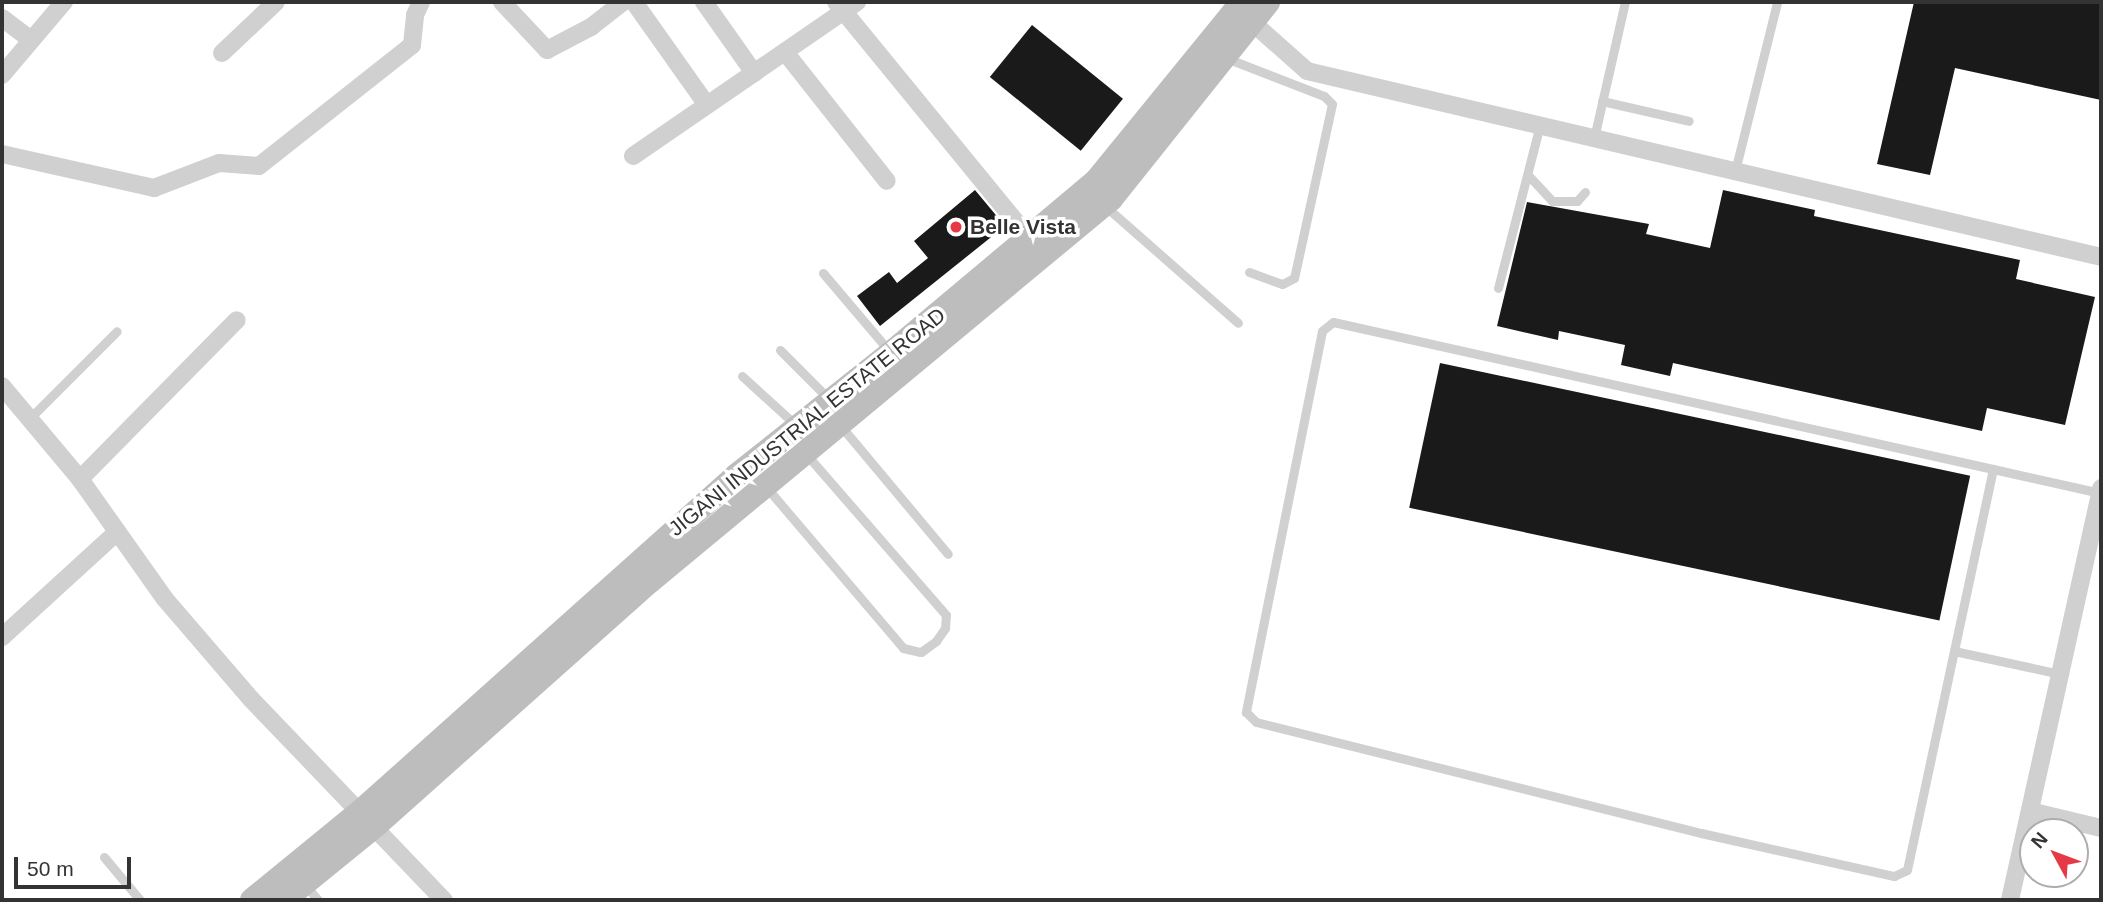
<!DOCTYPE html>
<style>
body{margin:0}
#map{position:relative;width:2103px;height:902px;overflow:hidden;background:#fff;font-family:Arial,sans-serif}
div>[style]{position:absolute}
[style*='--x']{left:calc(var(--x)*1px);top:calc(var(--y)*1px);width:calc(var(--w)*1px);rotate:calc(var(--a)*1deg)}
.building>*{inset:0;background:#1a1a1a;transform-origin:0 0}
.lane>*{height:9px;margin:-4.5px;padding:0 4.5px;transform-origin:4.5px;border-radius:4.5px;background:#d0d0d0}
.street>*{height:18px;margin:-9px;padding:0 9px;transform-origin:9px;border-radius:9px;background:#d0d0d0}
.secondary>*{height:24px;margin:-12px;padding:0 12px;transform-origin:12px;border-radius:12px;background:#bdbdbd}
.dots>*{width:19px;height:19px;translate:-50% -50%;box-sizing:border-box;border:4px solid #fff;border-radius:50%}
span{translate:-50% -50%;white-space:nowrap;text-align:center;line-height:1.15;-webkit-text-stroke:7px #fff;paint-order:stroke}
.poi-label{font-size:21px;color:#333;font-weight:700}
.left{translate:0 -50%;text-align:left}
.street-label{font-size:21px;color:#333}
.frame{position:absolute;inset:0;border:4px solid #333;pointer-events:none}
.north{position:absolute;left:2019px;top:818px;width:70px;height:70px;box-sizing:border-box;background:#fff;border:2px solid #adadad;border-radius:50%;rotate:311deg;font-size:19px;font-weight:700;line-height:28px;text-align:center;color:#333}
.north::after{content:'';display:block;margin:auto;width:24px;height:32px;background:#e63946;clip-path:polygon(50% 0,100% 100%,50% 72%,0 100%)}
.scale{position:absolute;left:14px;top:857px;width:117px;height:32px;box-sizing:border-box;border:4px solid #333;border-top:0;padding-left:9px;font-size:21px;line-height:24px;white-space:nowrap;color:#333;-webkit-text-stroke:5px #fff;paint-order:stroke}
</style>
<div id="map">
<div class="building">
<div style="clip-path:polygon(1914px 2px,2101px 2px,2101px 100px,1955px 68px,1930px 175px,1877px 164px)"></div>
<div style="left:1032px;top:25px;width:117px;height:67px;rotate:39deg"></div>
<div style="clip-path:polygon(975px 190px,1005px 226px,880px 326px,857px 296px,889px 272px,897px 283px,928px 258px,914px 241px)"></div>
<div style="clip-path:polygon(1723px 190px,1815px 210px,1814px 216px,2020px 260px,2016px 279px,2095px 297px,2065px 425px,1987px 408px,1982px 431px,1673px 363px,1670px 376px,1621px 365px,1625px 345px,1559px 331px,1558px 340px,1497px 326px,1527px 202px,1649px 224px,1646px 234px,1710px 248px)"></div>
<div style="left:1440px;top:363px;width:542px;height:148px;rotate:12deg"></div>
</div>
<div class="lane">
<div style="--x:1226;--y:58;--w:105;--a:21.2"></div>
<div style="--x:1324;--y:96;--w:11;--a:45"></div>
<div style="--x:1332;--y:104;--w:178;--a:102.3"></div>
<div style="--x:1294;--y:278;--w:13;--a:153"></div>
<div style="--x:1282;--y:284;--w:35;--a:-160"></div>
<div style="--x:1602;--y:101;--w:89;--a:12.9"></div>
<div style="--x:1594;--y:138;--w:139;--a:-77.2"></div>
<div style="--x:1735;--y:171;--w:174;--a:-76"></div>
<div style="--x:1528;--y:175;--w:35;--a:47"></div>
<div style="--x:1552;--y:201;--w:25;--a:0"></div>
<div style="--x:1577;--y:201;--w:12;--a:-48"></div>
<div style="--x:1105;--y:206;--w:177;--a:41.3"></div>
<div style="--x:823;--y:273;--w:104;--a:49.7"></div>
<div style="--x:1498;--y:288;--w:168;--a:-75.6"></div>
<div style="--x:780;--y:350;--w:71;--a:45"></div>
<div style="--x:742;--y:376;--w:74;--a:42.3"></div>
<div style="--x:29;--y:419;--w:124;--a:-45"></div>
<div style="--x:840;--y:425;--w:168;--a:50.1"></div>
<div style="--x:1993;--y:469;--w:676;--a:-167.44"></div>
<div style="--x:1333;--y:322;--w:14;--a:141"></div>
<div style="--x:1322;--y:331;--w:389;--a:101.3"></div>
<div style="--x:1246;--y:712;--w:14;--a:45"></div>
<div style="--x:1256;--y:722;--w:459;--a:14"></div>
<div style="--x:1701;--y:833;--w:198;--a:12.6"></div>
<div style="--x:1894;--y:876;--w:14;--a:-25"></div>
<div style="--x:1907;--y:870;--w:410;--a:-77.9"></div>
<div style="--x:1993;--y:469;--w:110;--a:12.6"></div>
<div style="--x:767;--y:488;--w:210;--a:49.6"></div>
<div style="--x:903;--y:648;--w:18;--a:13"></div>
<div style="--x:921;--y:652;--w:19;--a:-36"></div>
<div style="--x:936;--y:641;--w:16;--a:-55"></div>
<div style="--x:945;--y:628;--w:13;--a:-86"></div>
<div style="--x:946;--y:615;--w:213;--a:-131"></div>
<div style="--x:1954;--y:651;--w:108;--a:12.2"></div>
<div style="--x:104;--y:857;--w:56;--a:50.1"></div>
<div style="--x:306;--y:886;--w:18;--a:49"></div>
</div>
<div class="street">
<div style="--x:502;--y:2;--w:66;--a:46.8"></div>
<div style="--x:547;--y:50;--w:50;--a:-27.6"></div>
<div style="--x:591;--y:27;--w:41;--a:-38"></div>
<div style="--x:634;--y:2;--w:126;--a:54.7"></div>
<div style="--x:704;--y:2;--w:87;--a:54.8"></div>
<div style="--x:836;--y:2;--w:306;--a:50.7"></div>
<div style="--x:1244;--y:15;--w:84;--a:41.6"></div>
<div style="--x:1307;--y:71;--w:815;--a:13.18"></div>
<div style="--x:2;--y:18;--w:36;--a:37"></div>
<div style="--x:785;--y:52;--w:164;--a:51.7"></div>
<div style="--x:222;--y:53;--w:74;--a:-43.4"></div>
<div style="--x:2;--y:75;--w:96;--a:-49.7"></div>
<div style="--x:2;--y:154;--w:156;--a:12.6"></div>
<div style="--x:154;--y:188;--w:70;--a:-21"></div>
<div style="--x:219;--y:163;--w:40;--a:4.3"></div>
<div style="--x:259;--y:166;--w:195;--a:-38.3"></div>
<div style="--x:412;--y:45;--w:30;--a:-84"></div>
<div style="--x:415;--y:15;--w:14;--a:-65"></div>
<div style="--x:633;--y:156;--w:272;--a:-34.5"></div>
<div style="--x:2;--y:386;--w:121;--a:50"></div>
<div style="--x:80;--y:479;--w:147;--a:54.7"></div>
<div style="--x:165;--y:599;--w:132;--a:49.3"></div>
<div style="--x:251;--y:699;--w:279;--a:46.2"></div>
<div style="--x:80;--y:479;--w:223;--a:-45.4"></div>
<div style="--x:2;--y:637;--w:156;--a:-42.4"></div>
<div style="--x:2030;--y:811;--w:73;--a:13.5"></div>
<div style="--x:2010;--y:900;--w:422;--a:-77.5"></div>
</div>
<div class="secondary">
<div style="--x:252;--y:900;--w:139;--a:-39.2"></div>
<div style="--x:360;--y:812;--w:506;--a:-41.79"></div>
<div style="--x:737;--y:475;--w:196;--a:-38.4"></div>
<div style="--x:891;--y:353;--w:268;--a:-40"></div>
<div style="--x:1096;--y:181;--w:231;--a:-50.8"></div>
<div style="--x:284;--y:900;--w:117;--a:-39.1"></div>
<div style="--x:375;--y:826;--w:367;--a:-41.7"></div>
<div style="--x:649;--y:582;--w:600;--a:-39.66"></div>
<div style="--x:1111;--y:199;--w:252;--a:-51.4"></div>
</div>
<div class="dots">
<div style="left:956px;top:227px;background:#e63946"></div>
</div>
<div class="poi-label">
<span class="left" style="left:970px;top:227px">Belle Vista</span>
</div>
<div class="street-label">
<span style="left:807px;top:422px;rotate:-39deg">JIGANI INDUSTRIAL ESTATE ROAD</span>
</div>
<div class="frame"></div>
<div class="north">N</div>
<div class="scale">50 m</div>
</div>
